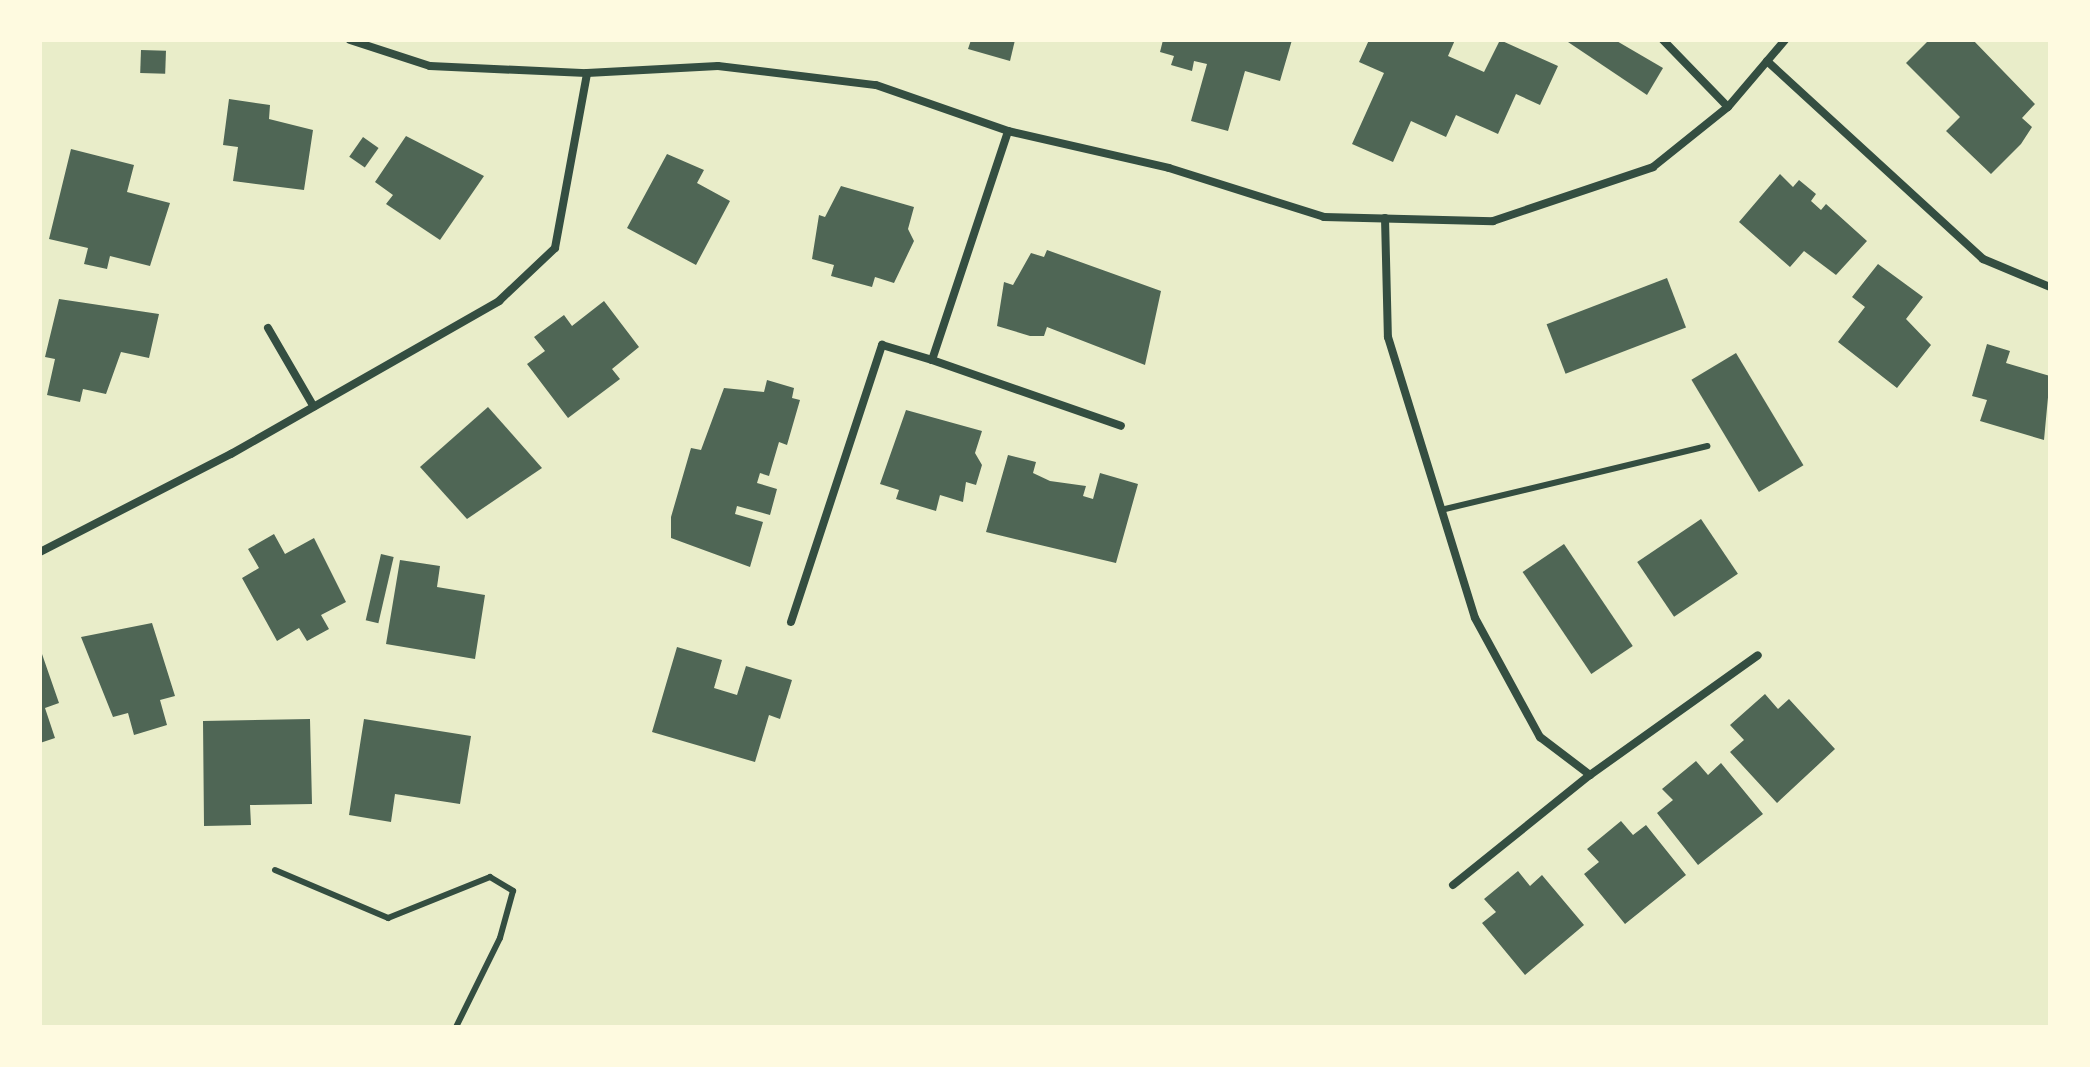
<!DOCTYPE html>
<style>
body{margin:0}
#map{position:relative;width:2090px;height:1067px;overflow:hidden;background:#e9edc9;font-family:"Asap Condensed",sans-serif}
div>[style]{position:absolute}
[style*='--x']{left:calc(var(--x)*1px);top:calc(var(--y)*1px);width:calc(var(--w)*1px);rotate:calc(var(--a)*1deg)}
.building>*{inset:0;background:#4f6655;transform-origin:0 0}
.service>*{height:6px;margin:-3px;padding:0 3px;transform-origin:3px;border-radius:3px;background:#344e41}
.minor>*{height:8px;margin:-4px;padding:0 4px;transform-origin:4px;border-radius:4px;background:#344e41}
span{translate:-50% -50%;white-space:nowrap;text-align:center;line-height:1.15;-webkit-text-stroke:6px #fefae0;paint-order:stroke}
.frame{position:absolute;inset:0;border:42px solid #fefae0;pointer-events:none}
</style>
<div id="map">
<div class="building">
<div style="clip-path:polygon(971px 40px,1015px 40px,1010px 61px,968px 49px)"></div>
<div style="clip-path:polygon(1163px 40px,1292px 40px,1280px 81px,1245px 71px,1228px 131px,1191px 121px,1207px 64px,1194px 61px,1192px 71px,1171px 65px,1174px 56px,1160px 52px)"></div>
<div style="clip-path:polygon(1369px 40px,1455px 40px,1448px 56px,1484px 72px,1500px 40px,1558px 66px,1540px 105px,1516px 94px,1498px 134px,1456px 115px,1446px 137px,1411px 121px,1393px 162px,1352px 144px,1384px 73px,1359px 62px)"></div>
<div style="clip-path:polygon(1565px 40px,1615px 40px,1663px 68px,1647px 95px)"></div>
<div style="clip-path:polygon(1929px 40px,1973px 40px,2035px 104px,2022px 118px,2032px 127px,2021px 144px,1991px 174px,1946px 131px,1960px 117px,1906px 63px)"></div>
<div style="left:141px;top:50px;width:25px;height:23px;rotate:2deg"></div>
<div style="clip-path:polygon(229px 99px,270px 105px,269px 119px,313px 130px,304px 190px,233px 181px,238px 147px,223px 145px)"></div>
<div style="clip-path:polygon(406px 136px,484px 176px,440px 240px,386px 204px,393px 195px,375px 182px)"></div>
<div style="left:363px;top:137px;width:19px;height:24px;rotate:35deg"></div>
<div style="clip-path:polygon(71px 149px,134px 165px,127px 192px,170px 203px,150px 266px,110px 256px,107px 269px,84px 264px,88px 248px,49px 239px)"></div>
<div style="clip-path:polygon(667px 154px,704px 170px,697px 183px,730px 201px,696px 265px,627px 228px)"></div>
<div style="clip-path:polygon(1780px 174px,1793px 187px,1799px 180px,1816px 194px,1811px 201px,1821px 210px,1826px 204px,1867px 241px,1836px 275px,1804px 251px,1790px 267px,1739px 222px)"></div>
<div style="clip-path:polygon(841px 186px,914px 207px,908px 229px,914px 241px,894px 283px,875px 277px,872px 287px,831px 276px,834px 265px,812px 259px,819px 215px,825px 217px)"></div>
<div style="clip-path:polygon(1047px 250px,1161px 291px,1145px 365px,1047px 327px,1044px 336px,1030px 336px,997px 326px,1004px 282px,1013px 285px,1031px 253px,1044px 257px)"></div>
<div style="clip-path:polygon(1878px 264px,1923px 297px,1906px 319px,1931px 345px,1897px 388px,1838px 342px,1865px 307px,1852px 297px)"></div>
<div style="left:1667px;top:278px;width:53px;height:129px;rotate:69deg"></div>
<div style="clip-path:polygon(59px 299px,159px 314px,149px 358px,121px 352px,106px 394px,83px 389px,80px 402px,47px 395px,55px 359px,45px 357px)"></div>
<div style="clip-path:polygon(604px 301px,639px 347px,612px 369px,620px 379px,568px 418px,527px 364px,545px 351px,534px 337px,564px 315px,572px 326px)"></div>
<div style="clip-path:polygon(1987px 344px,2010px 351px,2006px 363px,2050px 376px,2044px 440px,1980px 421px,1987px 400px,1972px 396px)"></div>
<div style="left:1736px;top:353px;width:131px;height:52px;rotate:59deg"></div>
<div style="clip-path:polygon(767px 380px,794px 388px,792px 398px,800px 400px,787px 445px,779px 442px,769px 476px,760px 473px,757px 483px,777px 489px,770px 515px,737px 506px,735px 514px,763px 522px,750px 567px,671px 538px,671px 517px,691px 448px,701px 450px,724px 388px,764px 392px)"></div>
<div style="clip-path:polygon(488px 407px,542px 468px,467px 519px,420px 467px)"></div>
<div style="clip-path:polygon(906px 410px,982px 431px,975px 453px,982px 465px,976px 485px,966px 482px,963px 502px,940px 495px,936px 511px,896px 499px,899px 490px,880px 484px)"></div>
<div style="clip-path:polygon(1008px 455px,1036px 462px,1033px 473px,1050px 481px,1086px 486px,1083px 496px,1093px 499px,1100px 473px,1138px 484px,1116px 563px,986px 532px)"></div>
<div style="left:1701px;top:519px;width:66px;height:77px;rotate:56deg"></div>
<div style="clip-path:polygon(274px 534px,285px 554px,314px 538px,346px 602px,321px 615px,329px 629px,307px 641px,299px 628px,277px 641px,242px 578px,259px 568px,248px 549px)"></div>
<div style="left:1564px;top:544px;width:123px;height:50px;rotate:56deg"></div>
<div style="left:381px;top:554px;width:13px;height:68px;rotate:13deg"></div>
<div style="clip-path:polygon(400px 560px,440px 566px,437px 587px,485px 595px,475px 659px,386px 644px)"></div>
<div style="clip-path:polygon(152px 623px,175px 696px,160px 700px,167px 725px,134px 735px,128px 713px,113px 717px,81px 637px)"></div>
<div style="clip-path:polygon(677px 647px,722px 660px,714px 688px,737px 695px,746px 666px,792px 680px,780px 719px,769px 715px,755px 762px,652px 732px)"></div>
<div style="clip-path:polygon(42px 654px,59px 703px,45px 708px,55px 738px,40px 743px)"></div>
<div style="clip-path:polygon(1765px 694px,1778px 709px,1789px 699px,1835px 749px,1777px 803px,1730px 752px,1744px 740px,1730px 725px)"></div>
<div style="clip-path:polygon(310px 719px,312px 804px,250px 805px,251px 825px,204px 826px,203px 721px)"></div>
<div style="clip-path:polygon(364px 719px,471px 736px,460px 804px,395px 794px,391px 822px,349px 815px)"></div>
<div style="clip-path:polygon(1696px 761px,1708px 775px,1721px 763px,1763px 814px,1698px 865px,1657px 813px,1673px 800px,1662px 789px)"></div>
<div style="clip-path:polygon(1621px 821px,1633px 835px,1646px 825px,1686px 875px,1625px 924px,1584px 874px,1599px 862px,1587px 849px)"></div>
<div style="clip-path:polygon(1518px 871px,1530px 886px,1542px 875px,1584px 925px,1525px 975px,1482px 923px,1496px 912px,1484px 899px)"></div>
</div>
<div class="service">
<div style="--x:1441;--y:510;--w:274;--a:-13.5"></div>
<div style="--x:275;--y:870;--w:123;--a:23"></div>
<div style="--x:388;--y:918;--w:110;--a:-21.9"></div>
<div style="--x:490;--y:877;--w:27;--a:31"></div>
<div style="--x:513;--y:891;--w:49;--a:105.5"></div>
<div style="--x:500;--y:938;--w:99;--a:116.3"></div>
</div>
<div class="minor">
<div style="--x:350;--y:40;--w:84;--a:18"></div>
<div style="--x:430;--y:66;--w:157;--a:2.6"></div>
<div style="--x:587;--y:73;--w:131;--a:-3.1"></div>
<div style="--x:718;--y:66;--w:159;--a:6.9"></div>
<div style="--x:876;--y:85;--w:140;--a:19.2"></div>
<div style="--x:1008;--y:131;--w:165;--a:12.9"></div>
<div style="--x:1169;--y:168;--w:163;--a:17.5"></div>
<div style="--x:1324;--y:217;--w:169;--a:1.4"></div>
<div style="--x:1493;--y:221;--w:169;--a:-18.6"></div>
<div style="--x:1653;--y:167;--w:96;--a:-38.7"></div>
<div style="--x:1728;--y:107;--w:88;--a:-49.6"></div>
<div style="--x:1663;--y:40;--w:93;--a:45.9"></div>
<div style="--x:1767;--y:61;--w:293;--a:42.5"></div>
<div style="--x:1983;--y:259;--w:73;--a:22.7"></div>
<div style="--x:1385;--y:218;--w:119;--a:88.6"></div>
<div style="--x:1388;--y:337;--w:294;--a:72.8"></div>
<div style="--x:1475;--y:618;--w:136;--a:61.4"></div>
<div style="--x:1540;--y:737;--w:63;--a:37.2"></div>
<div style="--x:1590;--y:775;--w:206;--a:-35.5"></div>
<div style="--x:268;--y:328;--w:91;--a:59.8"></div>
<div style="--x:932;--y:360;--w:200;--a:19.2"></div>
<div style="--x:40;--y:552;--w:215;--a:-27.2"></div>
<div style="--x:231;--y:454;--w:309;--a:-29.7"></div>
<div style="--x:499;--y:301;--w:77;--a:-43.4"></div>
<div style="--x:555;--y:248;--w:178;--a:-79.6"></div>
<div style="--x:791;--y:622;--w:292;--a:-71.8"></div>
<div style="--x:882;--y:345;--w:52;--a:16.7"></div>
<div style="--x:932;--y:360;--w:241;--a:-71.6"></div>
<div style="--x:1453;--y:885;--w:176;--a:-38.8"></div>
</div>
<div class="frame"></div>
</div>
